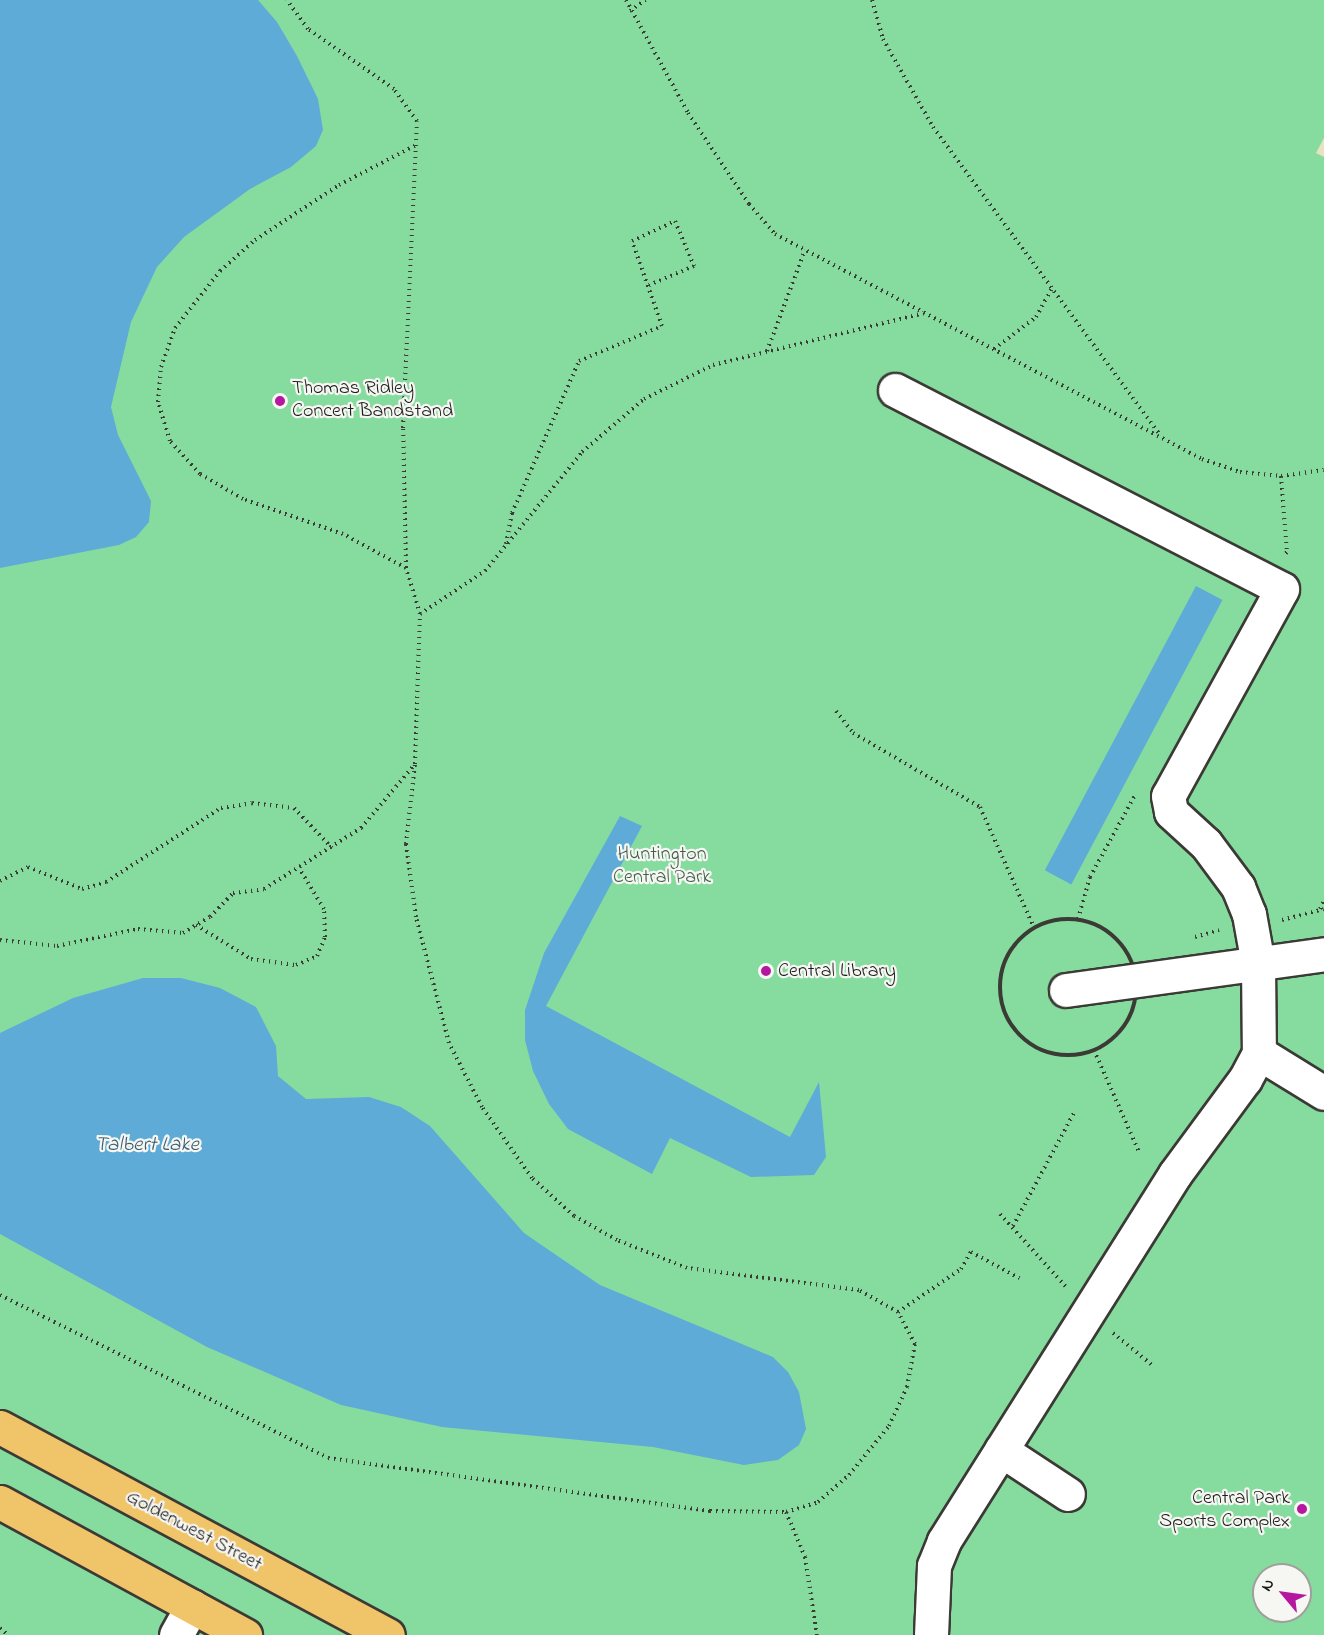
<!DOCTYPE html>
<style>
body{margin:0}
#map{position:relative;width:1324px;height:1635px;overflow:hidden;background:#e9e2c0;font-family:"Indie Flower",sans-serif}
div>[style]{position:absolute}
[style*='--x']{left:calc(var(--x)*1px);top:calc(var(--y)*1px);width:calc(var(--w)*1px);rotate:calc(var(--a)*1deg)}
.green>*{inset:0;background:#86dc9f}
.water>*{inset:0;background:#5eabd7;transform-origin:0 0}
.path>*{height:4px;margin-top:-2px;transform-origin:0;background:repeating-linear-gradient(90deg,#3b3a35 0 1.5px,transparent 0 6px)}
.path>.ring{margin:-2px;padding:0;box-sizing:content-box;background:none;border:4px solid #3b3a35;border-radius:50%}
.roads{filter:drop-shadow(2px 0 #3b3a35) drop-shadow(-2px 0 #3b3a35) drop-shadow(0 2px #3b3a35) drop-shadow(0 -2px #3b3a35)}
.minor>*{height:33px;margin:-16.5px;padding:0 16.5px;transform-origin:16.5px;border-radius:16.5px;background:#fff}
.major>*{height:33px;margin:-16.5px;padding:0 16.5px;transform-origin:16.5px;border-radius:16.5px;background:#f0c469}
.dots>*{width:16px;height:16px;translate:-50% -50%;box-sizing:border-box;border:3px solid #f6f6f2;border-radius:50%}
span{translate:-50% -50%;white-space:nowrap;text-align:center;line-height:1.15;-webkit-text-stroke:4.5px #f6f6f2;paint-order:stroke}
.poi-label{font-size:20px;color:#1c1c1c}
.left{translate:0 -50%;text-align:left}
.right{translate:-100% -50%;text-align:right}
.park-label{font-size:20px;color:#415f4a}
.street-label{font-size:20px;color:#1c1c1c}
.water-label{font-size:21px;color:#3a5c70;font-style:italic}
.north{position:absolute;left:1252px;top:1563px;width:60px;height:60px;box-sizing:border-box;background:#f6f6f2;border:2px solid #9f9f9c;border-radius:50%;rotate:299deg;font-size:16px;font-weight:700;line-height:24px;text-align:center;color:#1c1c1c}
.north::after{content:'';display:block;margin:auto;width:21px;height:27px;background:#b5179e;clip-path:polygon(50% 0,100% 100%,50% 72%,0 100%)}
</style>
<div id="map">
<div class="green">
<div style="clip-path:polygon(evenodd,0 0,1324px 0,1324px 138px,1316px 153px,1324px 157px,1324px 1635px,0 1635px,0 0,1264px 1575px,1300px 1575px,1300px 1611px,1264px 1611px,1264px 1575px)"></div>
</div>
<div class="water">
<div style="clip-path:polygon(0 0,258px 0,277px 22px,297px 56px,318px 99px,323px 130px,316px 146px,291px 167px,250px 189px,184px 237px,157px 267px,131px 322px,111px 407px,118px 435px,151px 501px,149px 522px,136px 537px,119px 545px,0 568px)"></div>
<div style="left:1196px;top:586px;width:30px;height:322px;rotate:28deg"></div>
<div style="clip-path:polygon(620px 816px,642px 826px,546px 1006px,790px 1137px,819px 1082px,826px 1157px,814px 1175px,751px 1177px,670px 1138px,652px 1174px,568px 1129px,549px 1104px,533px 1071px,525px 1040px,525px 1010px,544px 953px)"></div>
<div style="clip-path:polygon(143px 978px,181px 978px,220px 988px,256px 1007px,276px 1046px,278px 1076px,306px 1099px,369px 1097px,401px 1107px,430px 1126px,524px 1233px,600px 1285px,773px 1357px,788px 1372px,799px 1392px,806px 1429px,799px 1445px,778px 1460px,744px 1465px,653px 1447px,442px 1427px,341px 1405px,207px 1347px,0 1234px,0 1033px,73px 998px)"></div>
</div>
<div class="path">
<div style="--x:626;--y:0;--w:129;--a:61.2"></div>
<div style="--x:688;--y:113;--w:110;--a:56.2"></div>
<div style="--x:749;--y:204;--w:40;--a:49"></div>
<div style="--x:775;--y:234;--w:483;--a:27.8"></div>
<div style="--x:1202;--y:459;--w:40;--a:18.9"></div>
<div style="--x:1240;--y:472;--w:41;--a:5.6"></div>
<div style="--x:1281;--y:476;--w:43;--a:-7.9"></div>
<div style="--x:872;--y:0;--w:41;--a:74.2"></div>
<div style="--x:883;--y:39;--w:101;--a:60.4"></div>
<div style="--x:933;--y:127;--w:381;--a:53.6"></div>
<div style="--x:630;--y:11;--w:19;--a:-36"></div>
<div style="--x:994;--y:349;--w:53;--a:-37.3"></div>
<div style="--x:1036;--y:317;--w:33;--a:-61"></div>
<div style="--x:767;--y:351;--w:108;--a:-69.4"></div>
<div style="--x:1281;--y:476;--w:76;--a:85.5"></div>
<div style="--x:1287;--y:552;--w:4;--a:135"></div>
<div style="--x:506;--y:544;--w:32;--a:-79"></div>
<div style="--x:512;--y:513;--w:166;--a:-66.2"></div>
<div style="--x:579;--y:361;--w:90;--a:-22.9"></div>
<div style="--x:662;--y:326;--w:90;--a:-109.4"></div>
<div style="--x:632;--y:241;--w:47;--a:-24.9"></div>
<div style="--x:675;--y:221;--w:49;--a:67.1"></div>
<div style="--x:694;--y:266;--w:49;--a:157.1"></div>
<div style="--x:406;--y:568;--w:72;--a:-151.6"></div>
<div style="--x:343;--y:534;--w:106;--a:-160.7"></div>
<div style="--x:243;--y:499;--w:50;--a:-149.8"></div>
<div style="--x:200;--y:474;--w:45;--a:-132.3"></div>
<div style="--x:170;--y:441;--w:41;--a:-107.1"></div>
<div style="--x:158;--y:402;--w:35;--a:-85"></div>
<div style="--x:161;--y:367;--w:41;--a:-70.3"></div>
<div style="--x:175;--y:328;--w:73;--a:-51.7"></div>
<div style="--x:220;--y:271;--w:47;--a:-41.5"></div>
<div style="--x:255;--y:240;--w:100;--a:-33.2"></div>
<div style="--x:339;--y:185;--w:89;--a:-27.4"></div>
<div style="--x:420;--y:614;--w:78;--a:-33.5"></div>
<div style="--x:485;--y:571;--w:154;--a:-50.8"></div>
<div style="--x:582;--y:452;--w:82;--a:-40.5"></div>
<div style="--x:644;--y:399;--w:77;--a:-26.2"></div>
<div style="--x:713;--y:365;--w:217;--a:-13.8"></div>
<div style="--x:836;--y:711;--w:28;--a:52"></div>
<div style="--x:853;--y:733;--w:147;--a:30.2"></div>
<div style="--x:980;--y:807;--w:133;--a:65.9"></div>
<div style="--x:0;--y:881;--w:31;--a:-27"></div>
<div style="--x:28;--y:867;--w:58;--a:22.2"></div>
<div style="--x:82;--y:889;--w:25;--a:-16"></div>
<div style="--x:106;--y:882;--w:137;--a:-32.8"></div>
<div style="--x:221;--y:808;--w:31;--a:-9"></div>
<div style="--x:252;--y:803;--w:42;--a:6.8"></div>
<div style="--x:294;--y:808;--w:55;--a:46.5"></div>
<div style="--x:1320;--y:909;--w:9;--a:-63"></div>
<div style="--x:1078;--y:919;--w:44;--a:-74.1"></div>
<div style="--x:1090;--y:877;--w:94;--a:-61.2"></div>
<div class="ring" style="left:1000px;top:919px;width:132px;height:132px"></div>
<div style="--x:1282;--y:920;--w:43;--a:-14.7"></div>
<div style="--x:196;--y:925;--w:65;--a:31.7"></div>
<div style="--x:251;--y:959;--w:45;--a:7.6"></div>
<div style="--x:296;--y:965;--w:23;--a:-23"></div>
<div style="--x:317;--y:956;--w:21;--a:-67"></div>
<div style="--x:325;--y:937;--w:28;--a:-92"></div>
<div style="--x:324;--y:909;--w:48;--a:-121.4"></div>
<div style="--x:1195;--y:937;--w:25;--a:-16"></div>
<div style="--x:0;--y:940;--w:57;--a:6"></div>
<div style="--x:57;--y:946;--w:83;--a:-11.9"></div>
<div style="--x:138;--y:929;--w:45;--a:5.1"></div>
<div style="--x:183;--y:933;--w:31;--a:-31"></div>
<div style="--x:210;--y:917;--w:33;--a:-46"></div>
<div style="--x:233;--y:893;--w:31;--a:-7"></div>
<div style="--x:264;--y:889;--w:115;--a:-32.2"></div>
<div style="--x:361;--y:828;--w:84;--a:-49.8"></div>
<div style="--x:1094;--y:1050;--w:111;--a:66.2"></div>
<div style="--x:1000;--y:1214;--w:100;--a:47.8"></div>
<div style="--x:1013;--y:1226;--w:131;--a:-61.7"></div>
<div style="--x:0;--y:1295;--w:366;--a:26.4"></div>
<div style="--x:328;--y:1458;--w:386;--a:7.9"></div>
<div style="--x:710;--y:1511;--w:76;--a:0.8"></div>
<div style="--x:786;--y:1512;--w:34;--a:-17"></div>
<div style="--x:818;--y:1502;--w:41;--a:-41.1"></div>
<div style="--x:849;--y:1475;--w:63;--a:-50.8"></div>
<div style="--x:889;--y:1426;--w:43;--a:-65.2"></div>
<div style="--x:907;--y:1387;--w:44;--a:-79.5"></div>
<div style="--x:915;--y:1344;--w:36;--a:-118"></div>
<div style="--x:898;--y:1312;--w:45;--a:-150.6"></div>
<div style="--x:859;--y:1290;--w:173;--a:-172.7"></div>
<div style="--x:687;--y:1268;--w:75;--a:-158.2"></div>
<div style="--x:617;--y:1240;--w:49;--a:-150.8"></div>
<div style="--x:574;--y:1216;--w:57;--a:-137.9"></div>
<div style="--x:532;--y:1178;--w:87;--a:-125.2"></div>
<div style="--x:482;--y:1107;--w:72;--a:-117.3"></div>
<div style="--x:449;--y:1043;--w:130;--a:-104.7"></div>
<div style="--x:416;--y:917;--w:74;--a:-97.8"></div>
<div style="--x:406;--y:844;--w:81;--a:-83.6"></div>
<div style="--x:415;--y:764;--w:150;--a:-88.1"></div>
<div style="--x:420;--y:614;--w:48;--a:-106.9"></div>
<div style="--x:406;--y:568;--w:140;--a:-91.2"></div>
<div style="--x:403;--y:428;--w:307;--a:-87.4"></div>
<div style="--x:417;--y:121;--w:39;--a:-126"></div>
<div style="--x:394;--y:89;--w:105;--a:-145.1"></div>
<div style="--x:308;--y:29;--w:36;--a:-126"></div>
<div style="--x:898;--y:1312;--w:76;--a:-34.3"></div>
<div style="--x:961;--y:1269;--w:20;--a:-60"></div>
<div style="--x:971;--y:1252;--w:55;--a:28.4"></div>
<div style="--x:1113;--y:1333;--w:50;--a:39.4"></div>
<div style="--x:786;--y:1512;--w:49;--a:67.1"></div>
<div style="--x:805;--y:1557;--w:79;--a:81.3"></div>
<div style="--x:0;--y:1628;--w:11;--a:41"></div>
</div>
<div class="roads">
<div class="minor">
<div style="--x:895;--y:390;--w:435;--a:27.2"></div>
<div style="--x:1282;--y:589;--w:236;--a:118.8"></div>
<div style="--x:1168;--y:796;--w:16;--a:79"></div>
<div style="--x:1171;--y:812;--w:47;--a:42.4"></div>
<div style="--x:1206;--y:844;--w:54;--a:53.3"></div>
<div style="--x:1238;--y:887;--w:29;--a:68"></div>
<div style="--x:1249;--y:914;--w:51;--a:79.8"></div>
<div style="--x:1258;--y:964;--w:89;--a:89.4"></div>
<div style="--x:1259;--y:1053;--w:30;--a:118"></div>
<div style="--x:1245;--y:1079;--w:118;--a:126.4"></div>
<div style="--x:1175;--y:1174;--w:434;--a:122.2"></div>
<div style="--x:944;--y:1541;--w:27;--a:112"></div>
<div style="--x:934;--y:1566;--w:69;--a:92.5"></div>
<div style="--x:1066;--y:990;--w:260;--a:-7.9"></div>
<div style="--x:1259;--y:1053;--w:76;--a:31.6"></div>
<div style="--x:1001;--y:1450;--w:80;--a:33.3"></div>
<div style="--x:176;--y:1635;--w:33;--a:-61"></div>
</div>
<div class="major">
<div style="--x:0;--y:1427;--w:440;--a:28.2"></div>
<div style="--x:0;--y:1502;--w:279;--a:28.5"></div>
</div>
</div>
<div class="dots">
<div style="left:280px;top:401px;background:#b5179e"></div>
<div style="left:766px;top:971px;background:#b5179e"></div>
<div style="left:1302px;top:1509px;background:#b5179e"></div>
</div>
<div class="poi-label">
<span class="left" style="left:292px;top:400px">Thomas Ridley<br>Concert Bandstand</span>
<span class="left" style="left:778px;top:971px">Central Library</span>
<span class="right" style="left:1290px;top:1510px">Central Park<br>Sports Complex</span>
</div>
<div class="park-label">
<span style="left:662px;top:866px">Huntington<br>Central Park</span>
</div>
<div class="street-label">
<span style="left:194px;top:1531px;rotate:28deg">Goldenwest Street</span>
</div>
<div class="water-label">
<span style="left:147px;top:1145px">Talbert Lake</span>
</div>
<div class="north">N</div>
</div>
